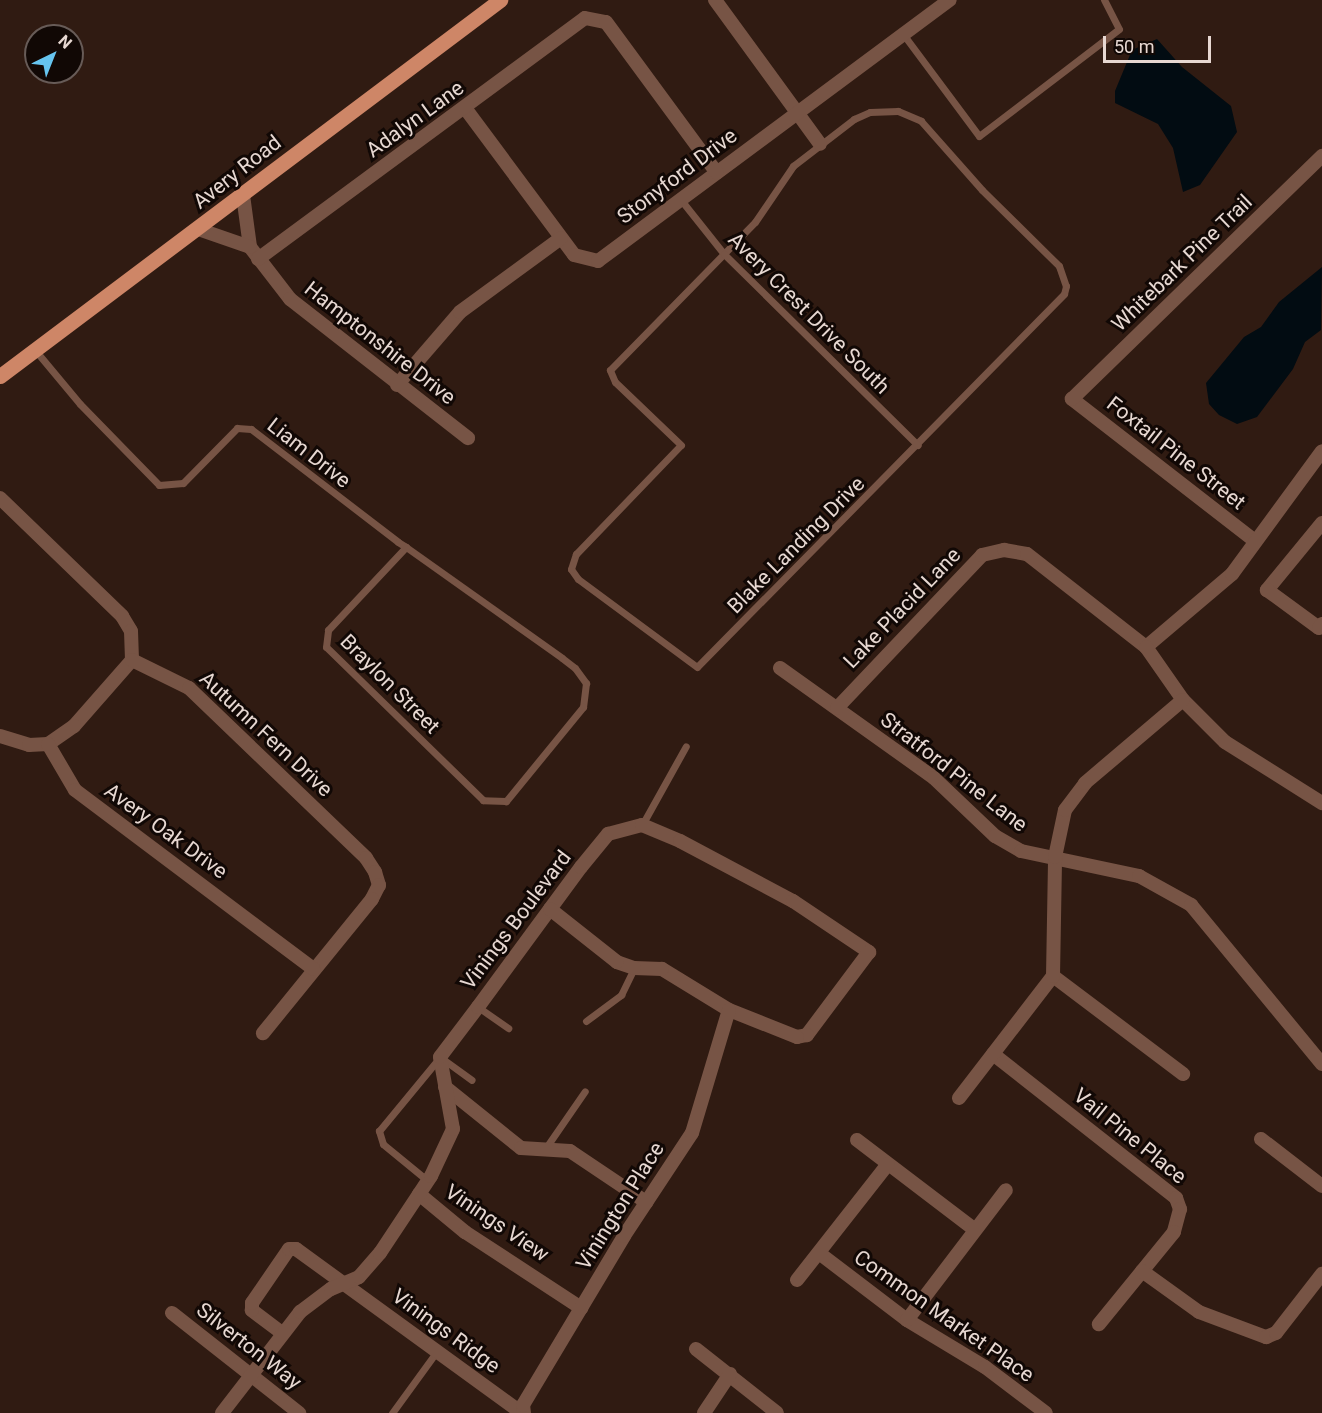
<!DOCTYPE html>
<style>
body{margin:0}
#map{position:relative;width:1322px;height:1413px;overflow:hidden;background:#301b12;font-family:Roboto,sans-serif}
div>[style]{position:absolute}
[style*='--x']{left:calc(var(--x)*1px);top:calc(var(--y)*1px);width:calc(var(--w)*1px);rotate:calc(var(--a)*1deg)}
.water>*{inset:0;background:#020c12}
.service>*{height:7px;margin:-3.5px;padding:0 3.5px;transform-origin:3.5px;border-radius:3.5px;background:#775445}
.minor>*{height:14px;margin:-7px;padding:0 7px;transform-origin:7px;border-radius:7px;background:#775445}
.primary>*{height:15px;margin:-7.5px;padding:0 7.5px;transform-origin:7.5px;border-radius:7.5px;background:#ce8667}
span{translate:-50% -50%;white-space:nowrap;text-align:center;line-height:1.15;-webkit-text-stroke:6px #110805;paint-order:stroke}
.street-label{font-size:21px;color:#e7d8d2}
.north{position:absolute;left:24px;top:24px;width:60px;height:60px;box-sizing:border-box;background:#110805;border:2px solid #675b57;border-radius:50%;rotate:43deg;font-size:16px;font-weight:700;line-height:24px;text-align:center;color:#e7d8d2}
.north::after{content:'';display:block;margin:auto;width:21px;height:27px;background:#66c4ef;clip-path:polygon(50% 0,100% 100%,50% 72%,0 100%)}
.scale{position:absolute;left:1103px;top:36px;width:108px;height:27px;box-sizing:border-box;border:3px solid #e7d8d2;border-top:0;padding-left:8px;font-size:18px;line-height:21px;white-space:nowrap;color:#e7d8d2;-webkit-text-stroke:4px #110805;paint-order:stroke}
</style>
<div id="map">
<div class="water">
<div style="clip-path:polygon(1157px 39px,1182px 67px,1231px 106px,1237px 132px,1200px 185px,1183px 192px,1173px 148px,1158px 124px,1115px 103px,1115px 91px,1132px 50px)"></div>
<div style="clip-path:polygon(1322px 267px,1321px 330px,1305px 342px,1293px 369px,1257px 417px,1237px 424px,1219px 415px,1209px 404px,1206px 383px,1244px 337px,1261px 327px,1279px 302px)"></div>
</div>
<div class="service">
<div style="--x:903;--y:34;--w:127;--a:53.3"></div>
<div style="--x:979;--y:136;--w:176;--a:-37.4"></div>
<div style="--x:1119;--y:29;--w:33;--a:-117"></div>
<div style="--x:898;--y:111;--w:25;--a:23"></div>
<div style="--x:921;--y:121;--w:92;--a:48.5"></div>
<div style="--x:982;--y:190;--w:108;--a:44.6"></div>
<div style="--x:1059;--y:266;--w:21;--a:71"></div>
<div style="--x:1066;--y:286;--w:8;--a:104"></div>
<div style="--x:1064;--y:294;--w:523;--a:134.54"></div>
<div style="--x:697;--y:667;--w:148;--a:-143.5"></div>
<div style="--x:578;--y:579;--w:12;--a:-125"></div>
<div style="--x:571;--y:569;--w:16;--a:-72"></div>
<div style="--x:576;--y:554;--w:151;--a:-46.1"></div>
<div style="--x:681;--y:445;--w:91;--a:-136.3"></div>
<div style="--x:615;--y:382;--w:13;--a:-113"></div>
<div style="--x:610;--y:370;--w:207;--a:-45.6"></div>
<div style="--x:755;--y:222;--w:68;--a:-55.8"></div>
<div style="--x:793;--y:166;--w:77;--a:-37.6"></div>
<div style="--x:854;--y:119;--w:17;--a:-24"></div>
<div style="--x:870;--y:112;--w:28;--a:-2"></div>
<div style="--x:681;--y:200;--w:69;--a:51.5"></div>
<div style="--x:724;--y:254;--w:272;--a:44.6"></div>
<div style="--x:35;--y:350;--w:70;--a:50.2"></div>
<div style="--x:80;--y:404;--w:113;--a:45.7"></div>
<div style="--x:159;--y:485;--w:24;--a:-5"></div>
<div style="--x:183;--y:483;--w:77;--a:-45.5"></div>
<div style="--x:237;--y:428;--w:14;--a:4"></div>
<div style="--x:251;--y:429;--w:185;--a:37.5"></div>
<div style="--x:398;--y:542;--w:9;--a:32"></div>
<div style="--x:406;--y:547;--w:191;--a:35.4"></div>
<div style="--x:562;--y:658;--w:16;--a:38"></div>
<div style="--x:575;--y:668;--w:19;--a:54"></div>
<div style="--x:586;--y:683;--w:24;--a:97"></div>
<div style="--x:583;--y:707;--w:122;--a:129.3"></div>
<div style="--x:506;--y:801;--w:23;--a:-178"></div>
<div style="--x:483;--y:800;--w:219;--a:-135.7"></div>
<div style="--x:326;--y:647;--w:17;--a:-83"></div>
<div style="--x:328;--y:630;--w:114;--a:-46.8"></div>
<div style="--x:642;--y:825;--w:90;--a:-60.9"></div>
<div style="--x:478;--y:1007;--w:37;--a:35"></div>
<div style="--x:586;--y:1021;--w:44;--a:-36.6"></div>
<div style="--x:621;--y:995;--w:30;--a:-64"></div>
<div style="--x:545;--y:1149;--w:70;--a:-55.4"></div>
<div style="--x:428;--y:1181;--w:58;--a:-140.6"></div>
<div style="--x:383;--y:1144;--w:14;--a:-107"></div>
<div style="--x:379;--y:1131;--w:96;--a:-50.5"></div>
<div style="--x:440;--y:1057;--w:39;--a:36"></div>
<div style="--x:392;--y:1413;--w:77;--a:-54"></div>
</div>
<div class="minor">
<div style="--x:715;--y:0;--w:178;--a:53.9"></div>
<div style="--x:465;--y:108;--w:183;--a:53.4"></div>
<div style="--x:574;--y:255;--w:25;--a:14"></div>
<div style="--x:598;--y:261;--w:438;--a:-36.6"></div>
<div style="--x:243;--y:195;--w:52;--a:82.3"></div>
<div style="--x:250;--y:247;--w:66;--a:52.4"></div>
<div style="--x:290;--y:299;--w:226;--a:38"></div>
<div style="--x:198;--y:229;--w:55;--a:19.1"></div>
<div style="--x:258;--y:259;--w:406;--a:-36.4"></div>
<div style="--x:585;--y:18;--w:21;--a:11"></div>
<div style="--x:606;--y:22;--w:187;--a:53.7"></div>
<div style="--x:397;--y:385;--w:96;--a:-49.2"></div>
<div style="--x:460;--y:312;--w:125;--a:-36.2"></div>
<div style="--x:0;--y:498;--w:170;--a:44"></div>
<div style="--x:122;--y:616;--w:17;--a:59"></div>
<div style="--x:131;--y:631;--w:29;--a:88"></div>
<div style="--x:132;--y:660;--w:88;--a:131.3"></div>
<div style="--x:74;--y:726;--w:32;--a:145"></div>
<div style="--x:1322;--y:523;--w:87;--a:129.4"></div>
<div style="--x:1267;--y:590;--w:64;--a:36.2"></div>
<div style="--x:1319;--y:628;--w:5;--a:-53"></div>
<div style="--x:1255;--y:541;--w:232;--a:-142.2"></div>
<div style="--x:1072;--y:399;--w:349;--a:-44.2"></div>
<div style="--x:1146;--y:647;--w:113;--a:-40.3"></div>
<div style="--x:1232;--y:574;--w:152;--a:-53.8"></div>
<div style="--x:132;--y:660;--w:64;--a:26.2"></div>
<div style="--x:189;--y:688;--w:245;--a:43.8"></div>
<div style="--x:366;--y:858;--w:17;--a:57"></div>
<div style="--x:375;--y:872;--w:14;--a:73"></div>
<div style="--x:379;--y:885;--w:16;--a:117"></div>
<div style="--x:372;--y:899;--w:173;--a:129.1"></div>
<div style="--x:780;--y:668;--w:189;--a:35.5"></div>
<div style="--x:934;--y:778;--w:84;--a:43.6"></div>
<div style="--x:995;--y:836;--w:30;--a:30"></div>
<div style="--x:1021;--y:851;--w:121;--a:12"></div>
<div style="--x:1139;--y:876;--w:60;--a:29.1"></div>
<div style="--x:1191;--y:905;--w:206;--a:50.5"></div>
<div style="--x:837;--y:708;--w:211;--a:-46.5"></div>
<div style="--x:982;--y:555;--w:23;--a:-13"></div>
<div style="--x:1004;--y:550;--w:23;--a:10"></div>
<div style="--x:1027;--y:554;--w:151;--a:38"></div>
<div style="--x:1146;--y:647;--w:65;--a:55.1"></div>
<div style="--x:1183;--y:700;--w:59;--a:45"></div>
<div style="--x:1225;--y:742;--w:115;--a:32.2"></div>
<div style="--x:0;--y:736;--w:30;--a:17"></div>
<div style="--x:29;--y:745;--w:19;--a:-3"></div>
<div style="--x:48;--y:744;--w:53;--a:59.6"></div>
<div style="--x:75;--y:790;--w:298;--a:36.9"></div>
<div style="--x:1053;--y:976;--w:163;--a:37"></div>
<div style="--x:993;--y:1054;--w:233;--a:38.2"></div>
<div style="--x:1176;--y:1198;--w:12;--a:70"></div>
<div style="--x:1180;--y:1209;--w:24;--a:105"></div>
<div style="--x:1174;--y:1232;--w:119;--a:129.2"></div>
<div style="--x:445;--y:1087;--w:97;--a:38.8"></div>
<div style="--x:521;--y:1148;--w:49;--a:3.5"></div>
<div style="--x:570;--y:1151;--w:92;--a:33.9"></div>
<div style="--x:959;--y:1098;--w:154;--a:-52.4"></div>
<div style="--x:1053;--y:976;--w:119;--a:-89"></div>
<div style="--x:1055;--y:857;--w:48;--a:-78"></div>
<div style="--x:1065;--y:810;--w:34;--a:-53"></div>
<div style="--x:1085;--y:783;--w:128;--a:-40.3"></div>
<div style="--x:1261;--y:1139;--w:77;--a:37.6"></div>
<div style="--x:857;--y:1140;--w:148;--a:37.3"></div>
<div style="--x:419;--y:1194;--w:60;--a:39.6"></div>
<div style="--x:465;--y:1232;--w:139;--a:33.2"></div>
<div style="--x:819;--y:1253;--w:111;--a:37.3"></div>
<div style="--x:907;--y:1320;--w:91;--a:31.1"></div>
<div style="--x:985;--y:1367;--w:76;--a:37"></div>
<div style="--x:1142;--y:1271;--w:70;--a:35.7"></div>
<div style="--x:1199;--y:1312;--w:72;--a:20.5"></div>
<div style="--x:1266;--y:1337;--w:11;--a:-22"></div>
<div style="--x:1276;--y:1333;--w:75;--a:-52.1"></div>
<div style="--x:797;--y:1280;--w:147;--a:-51.9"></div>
<div style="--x:172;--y:1313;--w:162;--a:38.2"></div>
<div style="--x:907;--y:1320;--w:163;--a:-52.7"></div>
<div style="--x:282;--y:1333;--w:38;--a:-143"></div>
<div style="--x:252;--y:1310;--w:7;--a:-90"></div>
<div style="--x:252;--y:1303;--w:65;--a:-55.6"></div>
<div style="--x:289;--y:1249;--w:7;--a:0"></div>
<div style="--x:296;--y:1249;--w:279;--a:36"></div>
<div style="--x:696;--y:1349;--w:103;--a:38.3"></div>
<div style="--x:222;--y:1413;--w:128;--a:-52.3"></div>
<div style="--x:300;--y:1312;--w:39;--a:-37"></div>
<div style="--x:331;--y:1289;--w:30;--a:-23"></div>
<div style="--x:359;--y:1277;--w:32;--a:-49"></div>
<div style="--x:380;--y:1253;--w:92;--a:-56.5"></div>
<div style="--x:431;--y:1176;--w:52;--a:-64.9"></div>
<div style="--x:453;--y:1129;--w:73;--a:-100.2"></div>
<div style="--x:440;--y:1057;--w:63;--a:-52.8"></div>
<div style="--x:478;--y:1007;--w:122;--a:-53.7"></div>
<div style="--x:550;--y:909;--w:52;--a:-53.6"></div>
<div style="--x:581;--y:867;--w:43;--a:-50.7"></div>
<div style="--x:608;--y:834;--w:35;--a:-15"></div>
<div style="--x:642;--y:825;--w:41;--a:22.8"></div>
<div style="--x:680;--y:841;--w:128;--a:28"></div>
<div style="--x:793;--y:901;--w:92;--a:33.9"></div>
<div style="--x:869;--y:952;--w:104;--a:126.8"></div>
<div style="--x:807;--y:1035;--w:10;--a:169"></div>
<div style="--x:797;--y:1037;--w:73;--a:-158.3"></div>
<div style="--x:729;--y:1010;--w:79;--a:-148.5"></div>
<div style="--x:662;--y:969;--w:28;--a:-178"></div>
<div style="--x:634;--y:968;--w:18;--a:-161"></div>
<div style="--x:617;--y:962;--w:85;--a:-141.7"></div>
<div style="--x:524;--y:1413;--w:8;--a:-97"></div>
<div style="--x:523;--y:1405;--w:197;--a:-59.1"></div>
<div style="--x:624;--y:1236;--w:123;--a:-56.6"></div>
<div style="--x:692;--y:1133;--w:128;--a:-73.3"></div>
<div style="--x:704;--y:1413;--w:47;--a:-56.3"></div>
</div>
<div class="primary">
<div style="--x:0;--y:376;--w:626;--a:-36.94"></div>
</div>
<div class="street-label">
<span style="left:415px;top:119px;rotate:-36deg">Adalyn Lane</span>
<span style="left:237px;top:172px;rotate:-38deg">Avery Road</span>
<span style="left:677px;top:176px;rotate:-37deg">Stonyford Drive</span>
<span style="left:1182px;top:263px;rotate:-44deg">Whitebark Pine Trail</span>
<span style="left:809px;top:313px;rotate:45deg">Avery Crest Drive South</span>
<span style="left:380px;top:343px;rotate:38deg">Hamptonshire Drive</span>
<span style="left:309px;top:453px;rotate:38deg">Liam Drive</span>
<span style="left:1176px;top:453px;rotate:38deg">Foxtail Pine Street</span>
<span style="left:796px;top:545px;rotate:-45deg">Blake Landing Drive</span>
<span style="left:902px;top:608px;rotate:-46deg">Lake Placid Lane</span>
<span style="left:390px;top:684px;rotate:45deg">Braylon Street</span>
<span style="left:266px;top:734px;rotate:43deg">Autumn Fern Drive</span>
<span style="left:954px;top:772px;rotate:38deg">Stratford Pine Lane</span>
<span style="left:166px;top:831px;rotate:36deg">Avery Oak Drive</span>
<span style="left:516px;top:920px;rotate:-53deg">Vinings Boulevard</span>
<span style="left:1130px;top:1136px;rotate:39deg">Vail Pine Place</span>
<span style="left:620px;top:1206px;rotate:-58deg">Vinington Place</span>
<span style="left:497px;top:1223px;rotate:34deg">Vinings View</span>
<span style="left:944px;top:1316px;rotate:35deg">Common Market Place</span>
<span style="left:446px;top:1331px;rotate:36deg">Vinings Ridge</span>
<span style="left:249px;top:1346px;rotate:38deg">Silverton Way</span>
</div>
<div class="north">N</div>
<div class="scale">50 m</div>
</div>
